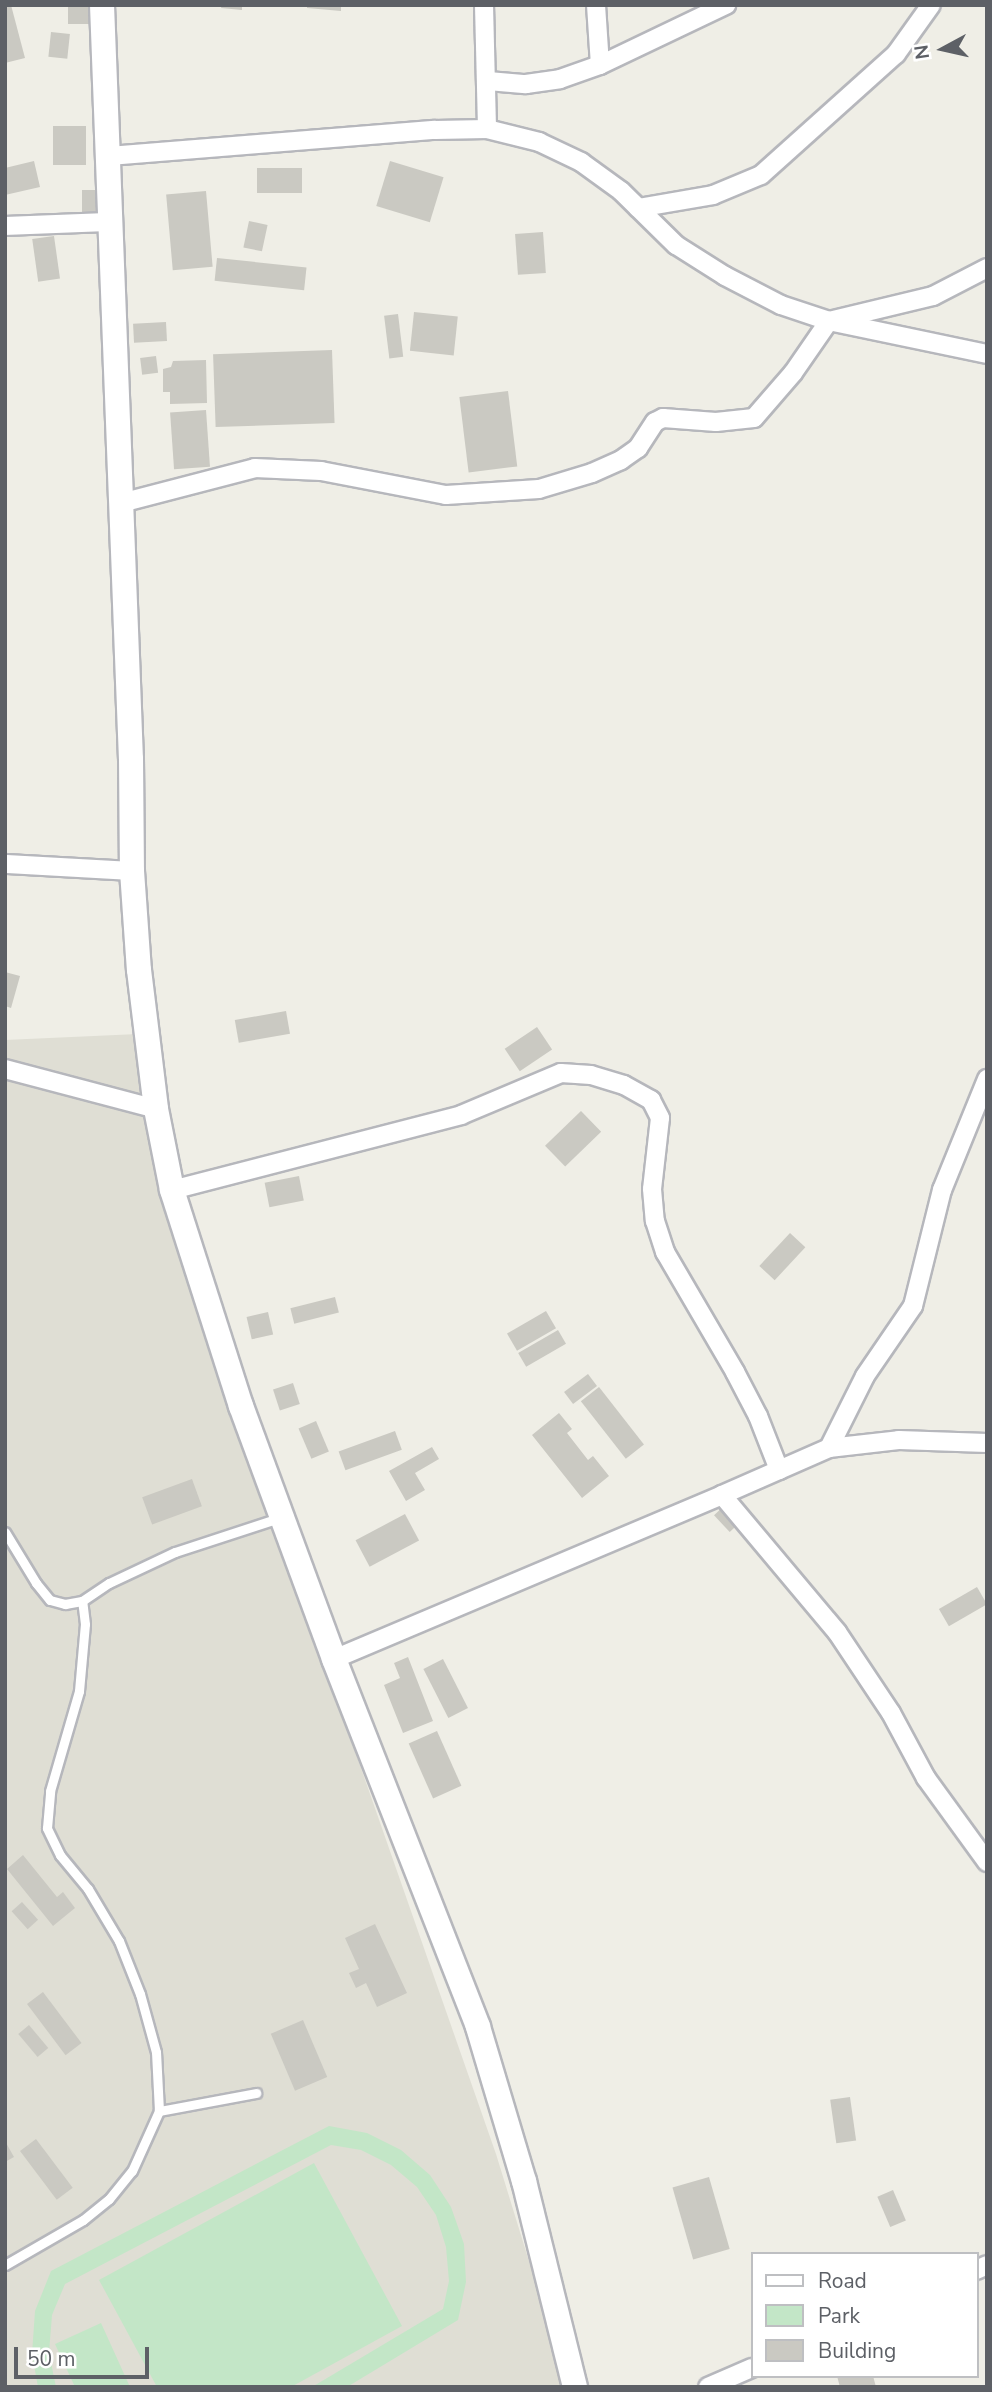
<!DOCTYPE html>
<style>
body{margin:0}
#map{position:relative;width:992px;height:2392px;overflow:hidden;background:#efeee6;font-family:"Nunito Sans",sans-serif}
div>[style]{position:absolute}
[style*='--x']{left:calc(var(--x)*1px);top:calc(var(--y)*1px);width:calc(var(--w)*1px);rotate:calc(var(--a)*1deg)}
.education>*{inset:0;background:#dfded4}
.green>*{inset:0;background:#c3e6c7}
.building>*{inset:0;background:#cac9c2;transform-origin:0 0}
.roads{filter:drop-shadow(2px 0 #b6b7bc) drop-shadow(-2px 0 #b6b7bc) drop-shadow(0 2px #b6b7bc) drop-shadow(0 -2px #b6b7bc)}
.service>*{height:9px;margin:-4.5px;padding:0 4.5px;transform-origin:4.5px;border-radius:4.5px;background:#fff}
.minor>*{height:18px;margin:-9px;padding:0 9px;transform-origin:9px;border-radius:9px;background:#fff}
.secondary>*{height:24px;margin:-12px;padding:0 12px;transform-origin:12px;border-radius:12px;background:#fff}
span{translate:-50% -50%;white-space:nowrap;text-align:center;line-height:1.15;-webkit-text-stroke:7px #fff;paint-order:stroke}
.frame{position:absolute;inset:0;border:7px solid #5d6066;pointer-events:none}
.legend{position:absolute;left:751px;top:2252px;width:228px;height:126px;box-sizing:border-box;background:#fff;border:2px solid #bebfc2;margin:0;padding:9px 12px;list-style:none;font-size:21px;color:#5d6066}
.legend li{display:flex;align-items:center;gap:14px;height:35px}
.legend b{width:35px;border:2px solid #bebfc2}
.north{position:absolute;left:908px;top:14px;width:70px;height:70px;-webkit-text-stroke:5px #fff;paint-order:stroke;rotate:262deg;font-size:19px;font-weight:700;line-height:28px;text-align:center;color:#5d6066}
.north::after{content:'';display:block;margin:auto;width:24px;height:32px;background:#5d6066;clip-path:polygon(50% 0,100% 100%,50% 72%,0 100%)}
.scale{position:absolute;left:14px;top:2347px;width:135px;height:32px;box-sizing:border-box;border:4px solid #5d6066;border-top:0;padding-left:9px;font-size:21px;line-height:24px;white-space:nowrap;color:#5d6066;-webkit-text-stroke:5px #fff;paint-order:stroke}
</style>
<div id="map">
<div class="education">
<div style="clip-path:polygon(138px 1034px,320px 1651px,496px 2154px,552px 2336px,563px 2387px,5px 2387px,5px 1040px)"></div>
</div>
<div class="green">
<div style="clip-path:polygon(329px 2126px,367px 2133px,401px 2150px,430px 2175px,451px 2207px,464px 2244px,466px 2282px,458px 2320px,347px 2387px,312px 2387px,443px 2309px,449px 2281px,446px 2247px,436px 2215px,417px 2187px,391px 2165px,361px 2150px,331px 2145px,65px 2284px,52px 2315px,49px 2353px,56px 2387px,38px 2387px,32px 2354px,35px 2311px,51px 2271px)"></div>
<div style="clip-path:polygon(314px 2163px,402px 2326px,291px 2387px,157px 2387px,99px 2280px)"></div>
<div style="clip-path:polygon(101px 2323px,130px 2387px,75px 2387px,55px 2344px)"></div>
</div>
<div class="building">
<div style="clip-path:polygon(5px 5px,11px 5px,25px 58px,5px 63px)"></div>
<div style="left:68px;top:5px;width:25px;height:19px"></div>
<div style="clip-path:polygon(222px 5px,242px 5px,242px 10px,221px 8px)"></div>
<div style="clip-path:polygon(307px 5px,341px 5px,341px 11px,307px 8px)"></div>
<div style="left:51px;top:32px;width:19px;height:25px;rotate:6deg"></div>
<div style="left:53px;top:126px;width:33px;height:39px"></div>
<div style="clip-path:polygon(34px 161px,40px 187px,5px 195px,5px 168px)"></div>
<div style="left:390px;top:161px;width:56px;height:47px;rotate:17deg"></div>
<div style="left:302px;top:168px;width:25px;height:45px;rotate:90deg"></div>
<div style="left:82px;top:190px;width:14px;height:29px"></div>
<div style="left:206px;top:191px;width:76px;height:40px;rotate:85deg"></div>
<div style="left:249px;top:221px;width:19px;height:27px;rotate:12deg"></div>
<div style="left:543px;top:232px;width:41px;height:28px;rotate:86deg"></div>
<div style="left:54px;top:236px;width:43px;height:22px;rotate:82deg"></div>
<div style="left:217px;top:258px;width:90px;height:23px;rotate:6deg"></div>
<div style="left:414px;top:312px;width:44px;height:39px;rotate:6deg"></div>
<div style="left:398px;top:314px;width:43px;height:14px;rotate:83deg"></div>
<div style="left:166px;top:322px;width:19px;height:33px;rotate:87deg"></div>
<div style="left:332px;top:350px;width:73px;height:119px;rotate:88deg"></div>
<div style="left:156px;top:356px;width:17px;height:16px;rotate:83deg"></div>
<div style="clip-path:polygon(206px 360px,207px 403px,170px 404px,170px 392px,163px 392px,163px 369px,171px 367px,173px 361px)"></div>
<div style="left:508px;top:391px;width:76px;height:49px;rotate:83deg"></div>
<div style="left:206px;top:410px;width:57px;height:36px;rotate:86deg"></div>
<div style="clip-path:polygon(5px 972px,20px 976px,11px 1008px,5px 1006px)"></div>
<div style="left:286px;top:1011px;width:23px;height:52px;rotate:80deg"></div>
<div style="left:537px;top:1027px;width:27px;height:39px;rotate:56deg"></div>
<div style="left:581px;top:1111px;width:29px;height:50px;rotate:46deg"></div>
<div style="left:299px;top:1176px;width:25px;height:35px;rotate:79deg"></div>
<div style="left:790px;top:1233px;width:21px;height:45px;rotate:43deg"></div>
<div style="left:335px;top:1297px;width:16px;height:46px;rotate:76deg"></div>
<div style="left:546px;top:1311px;width:20px;height:45px;rotate:60deg"></div>
<div style="left:268px;top:1312px;width:23px;height:22px;rotate:77deg"></div>
<div style="left:558px;top:1330px;width:16px;height:46px;rotate:60deg"></div>
<div style="left:588px;top:1374px;width:15px;height:30px;rotate:53deg"></div>
<div style="left:293px;top:1383px;width:22px;height:21px;rotate:72deg"></div>
<div style="left:599px;top:1387px;width:73px;height:23px;rotate:52deg"></div>
<div style="clip-path:polygon(559px 1413px,572px 1429px,567px 1433px,588px 1460px,593px 1456px,609px 1476px,582px 1498px,532px 1435px)"></div>
<div style="left:316px;top:1421px;width:33px;height:19px;rotate:67deg"></div>
<div style="left:395px;top:1431px;width:20px;height:60px;rotate:70deg"></div>
<div style="clip-path:polygon(432px 1447px,439px 1459px,415px 1473px,425px 1490px,406px 1501px,389px 1471px)"></div>
<div style="left:192px;top:1479px;width:29px;height:53px;rotate:70deg"></div>
<div style="left:725px;top:1505px;width:23px;height:15px;rotate:47deg"></div>
<div style="left:405px;top:1514px;width:30px;height:56px;rotate:62deg"></div>
<div style="left:977px;top:1587px;width:20px;height:44px;rotate:60deg"></div>
<div style="clip-path:polygon(408px 1657px,433px 1721px,403px 1733px,384px 1685px,400px 1678px,394px 1663px)"></div>
<div style="left:443px;top:1659px;width:55px;height:22px;rotate:63deg"></div>
<div style="left:437px;top:1731px;width:60px;height:31px;rotate:66deg"></div>
<div style="clip-path:polygon(23px 1855px,57px 1897px,63px 1892px,75px 1908px,53px 1926px,7px 1869px)"></div>
<div style="left:22px;top:1902px;width:24px;height:14px;rotate:48deg"></div>
<div style="clip-path:polygon(375px 1924px,407px 1993px,377px 2007px,366px 1983px,356px 1988px,349px 1973px,359px 1969px,345px 1938px)"></div>
<div style="left:43px;top:1992px;width:64px;height:20px;rotate:53deg"></div>
<div style="left:303px;top:2020px;width:62px;height:35px;rotate:67deg"></div>
<div style="left:29px;top:2025px;width:30px;height:14px;rotate:50deg"></div>
<div style="left:850px;top:2097px;width:44px;height:20px;rotate:82deg"></div>
<div style="left:36px;top:2139px;width:61px;height:20px;rotate:53deg"></div>
<div style="clip-path:polygon(5px 2141px,14px 2157px,5px 2162px)"></div>
<div style="left:709px;top:2177px;width:75px;height:38px;rotate:74deg"></div>
<div style="left:893px;top:2190px;width:33px;height:17px;rotate:67deg"></div>
<div style="clip-path:polygon(837px 2376px,873px 2376px,876px 2387px,840px 2387px)"></div>
</div>
<div class="roads">
<div class="service">
<div style="--x:5;--y:1532;--w:60;--a:58.7"></div>
<div style="--x:36;--y:1583;--w:22;--a:51"></div>
<div style="--x:50;--y:1600;--w:16;--a:15"></div>
<div style="--x:65;--y:1604;--w:17;--a:-10"></div>
<div style="--x:159;--y:2111;--w:99;--a:-10.5"></div>
<div style="--x:5;--y:2265;--w:90;--a:-30"></div>
<div style="--x:83;--y:2220;--w:33;--a:-39"></div>
<div style="--x:109;--y:2199;--w:36;--a:-51"></div>
<div style="--x:132;--y:2171;--w:66;--a:-65.8"></div>
<div style="--x:159;--y:2111;--w:59;--a:-92.9"></div>
<div style="--x:156;--y:2052;--w:60;--a:-105.4"></div>
<div style="--x:140;--y:1994;--w:57;--a:-111.6"></div>
<div style="--x:119;--y:1941;--w:61;--a:-120.8"></div>
<div style="--x:88;--y:1889;--w:44;--a:-129.5"></div>
<div style="--x:60;--y:1855;--w:30;--a:-116"></div>
<div style="--x:47;--y:1828;--w:37;--a:-85"></div>
<div style="--x:50;--y:1791;--w:104;--a:-73.8"></div>
<div style="--x:79;--y:1691;--w:67;--a:-84.9"></div>
<div style="--x:85;--y:1624;--w:23;--a:-97"></div>
<div style="--x:82;--y:1601;--w:32;--a:-34"></div>
<div style="--x:109;--y:1583;--w:73;--a:-25.2"></div>
<div style="--x:175;--y:1552;--w:113;--a:-18.1"></div>
</div>
<div class="minor">
<div style="--x:484;--y:5;--w:124;--a:88.6"></div>
<div style="--x:596;--y:5;--w:60;--a:86.2"></div>
<div style="--x:488;--y:81;--w:38;--a:5"></div>
<div style="--x:526;--y:84;--w:34;--a:-8"></div>
<div style="--x:560;--y:79;--w:42;--a:-19.3"></div>
<div style="--x:600;--y:65;--w:140;--a:-25.5"></div>
<div style="--x:109;--y:156;--w:327;--a:-4.6"></div>
<div style="--x:435;--y:130;--w:52;--a:-1.1"></div>
<div style="--x:487;--y:129;--w:54;--a:14"></div>
<div style="--x:539;--y:142;--w:47;--a:25.5"></div>
<div style="--x:581;--y:162;--w:49;--a:35.9"></div>
<div style="--x:621;--y:191;--w:77;--a:44.5"></div>
<div style="--x:676;--y:245;--w:58;--a:32.3"></div>
<div style="--x:725;--y:276;--w:63;--a:27.4"></div>
<div style="--x:781;--y:305;--w:51;--a:18.4"></div>
<div style="--x:829;--y:321;--w:161;--a:11.8"></div>
<div style="--x:638;--y:208;--w:76;--a:-9.8"></div>
<div style="--x:713;--y:195;--w:52;--a:-22.6"></div>
<div style="--x:761;--y:175;--w:181;--a:-41.9"></div>
<div style="--x:896;--y:54;--w:60;--a:-54.5"></div>
<div style="--x:5;--y:226;--w:106;--a:-2.2"></div>
<div style="--x:121;--y:503;--w:138;--a:-14.6"></div>
<div style="--x:255;--y:468;--w:66;--a:2.6"></div>
<div style="--x:321;--y:471;--w:127;--a:10.9"></div>
<div style="--x:446;--y:495;--w:93;--a:-3.7"></div>
<div style="--x:539;--y:489;--w:55;--a:-16.8"></div>
<div style="--x:592;--y:473;--w:32;--a:-24"></div>
<div style="--x:621;--y:460;--w:21;--a:-35"></div>
<div style="--x:638;--y:448;--w:31;--a:-57"></div>
<div style="--x:655;--y:422;--w:9;--a:-27"></div>
<div style="--x:663;--y:418;--w:53;--a:4.3"></div>
<div style="--x:716;--y:422;--w:38;--a:-6"></div>
<div style="--x:754;--y:418;--w:60;--a:-49.1"></div>
<div style="--x:793;--y:373;--w:63;--a:-55.3"></div>
<div style="--x:829;--y:321;--w:107;--a:-13.5"></div>
<div style="--x:933;--y:296;--w:61;--a:-27.4"></div>
<div style="--x:5;--y:864;--w:127;--a:3.2"></div>
<div style="--x:5;--y:1069;--w:156;--a:14.8"></div>
<div style="--x:172;--y:1190;--w:299;--a:-14.5"></div>
<div style="--x:461;--y:1115;--w:108;--a:-22.8"></div>
<div style="--x:561;--y:1073;--w:30;--a:4"></div>
<div style="--x:591;--y:1075;--w:34;--a:17"></div>
<div style="--x:624;--y:1085;--w:31;--a:29"></div>
<div style="--x:651;--y:1100;--w:20;--a:63"></div>
<div style="--x:660;--y:1118;--w:71;--a:96.4"></div>
<div style="--x:652;--y:1189;--w:32;--a:85"></div>
<div style="--x:655;--y:1221;--w:33;--a:72"></div>
<div style="--x:665;--y:1252;--w:139;--a:59.7"></div>
<div style="--x:735;--y:1372;--w:50;--a:62.4"></div>
<div style="--x:758;--y:1416;--w:58;--a:68.7"></div>
<div style="--x:829;--y:1448;--w:80;--a:-63.4"></div>
<div style="--x:865;--y:1376;--w:85;--a:-55.6"></div>
<div style="--x:913;--y:1306;--w:120;--a:-76"></div>
<div style="--x:942;--y:1190;--w:120;--a:-67.9"></div>
<div style="--x:722;--y:1495;--w:117;--a:-23.7"></div>
<div style="--x:829;--y:1448;--w:70;--a:-6.5"></div>
<div style="--x:899;--y:1440;--w:88;--a:2"></div>
<div style="--x:334;--y:1659;--w:421;--a:-22.9"></div>
<div style="--x:722;--y:1495;--w:179;--a:50"></div>
<div style="--x:837;--y:1632;--w:97;--a:56.3"></div>
<div style="--x:891;--y:1713;--w:74;--a:61.7"></div>
<div style="--x:926;--y:1778;--w:104;--a:54"></div>
<div style="--x:976;--y:2270;--w:12;--a:-24"></div>
<div style="--x:708;--y:2387;--w:48;--a:-23.4"></div>
</div>
<div class="secondary">
<div style="--x:102;--y:5;--w:755;--a:87.8"></div>
<div style="--x:131;--y:759;--w:112;--a:89.5"></div>
<div style="--x:132;--y:871;--w:99;--a:86"></div>
<div style="--x:139;--y:970;--w:140;--a:83"></div>
<div style="--x:156;--y:1109;--w:83;--a:78.8"></div>
<div style="--x:172;--y:1190;--w:227;--a:72.3"></div>
<div style="--x:241;--y:1406;--w:270;--a:69.8"></div>
<div style="--x:334;--y:1659;--w:395;--a:68.6"></div>
<div style="--x:478;--y:2027;--w:161;--a:73.4"></div>
<div style="--x:524;--y:2181;--w:212;--a:76.1"></div>
</div>
</div>
<div class="frame"></div>
<ul class="legend">
<li><b style="height:9px;background:#fff"></b>Road</li>
<li><b style="height:19px;background:#c3e6c7"></b>Park</li>
<li><b style="height:19px;background:#cac9c2"></b>Building</li>
</ul>
<div class="north">N</div>
<div class="scale">50 m</div>
</div>
